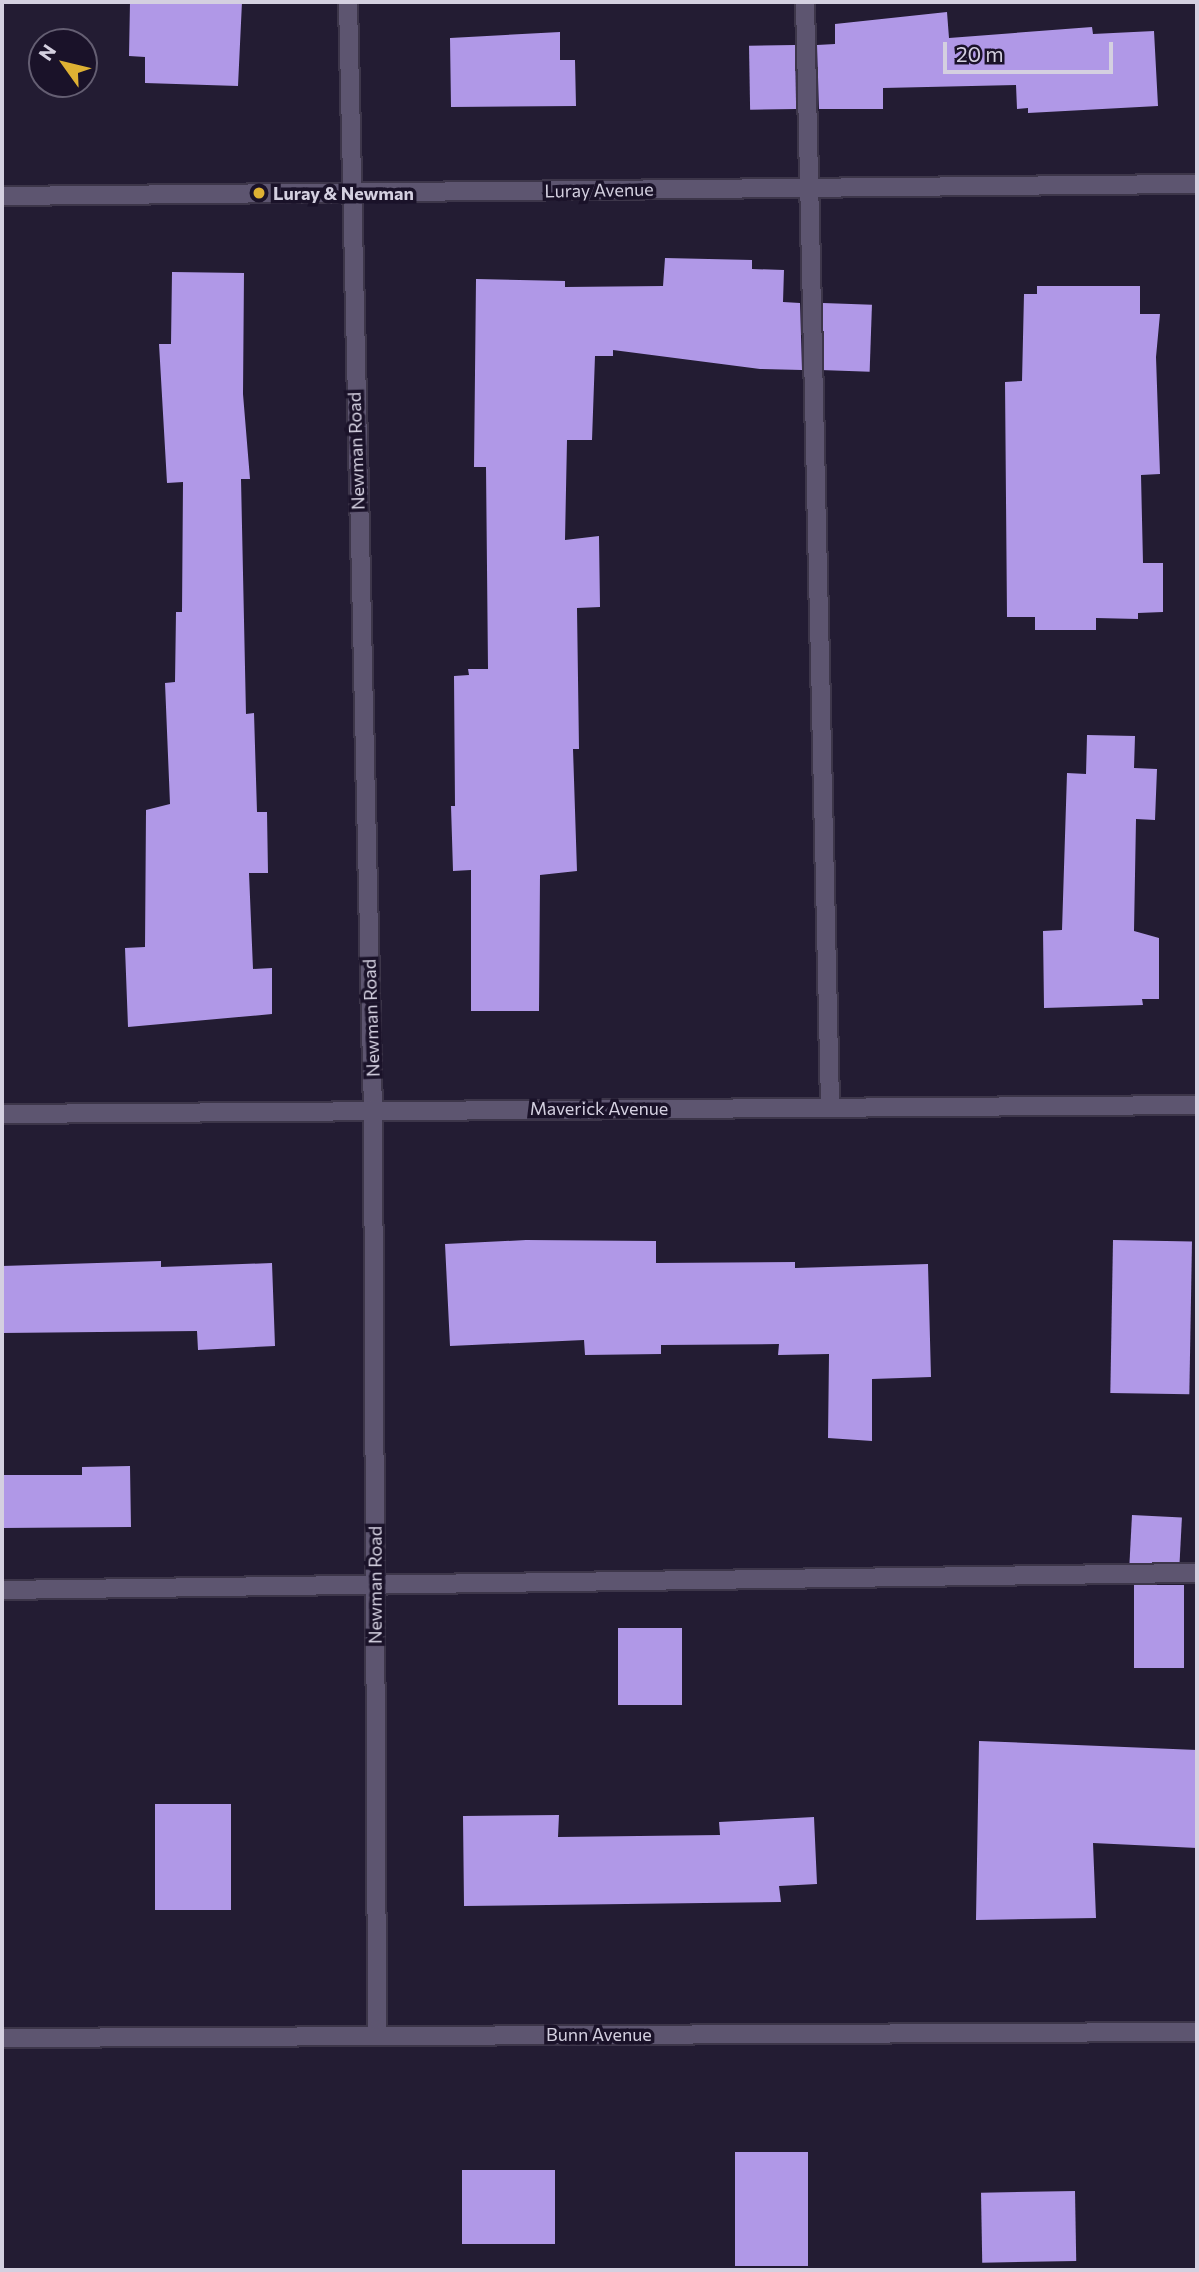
<!DOCTYPE html>
<style>
body{margin:0}
#map{position:relative;width:1199px;height:2272px;overflow:hidden;background:#231c33;font-family:Commissioner,sans-serif}
div>[style]{position:absolute}
[style*='--x']{left:calc(var(--x)*1px);top:calc(var(--y)*1px);width:calc(var(--w)*1px);rotate:calc(var(--a)*1deg)}
.building>*{inset:0;background:#b098e7;transform-origin:0 0}
.roads{filter:drop-shadow(2px 0 #3d364a) drop-shadow(-2px 0 #3d364a) drop-shadow(0 2px #3d364a) drop-shadow(0 -2px #3d364a)}
.lane>*{height:18px;margin:-9px;padding:0 9px;transform-origin:9px;border-radius:9px;background:#5d5570}
.street>*{height:18px;margin:-9px;padding:0 9px;transform-origin:9px;border-radius:9px;background:#5d5570}
.dots>*{width:19px;height:19px;translate:-50% -50%;box-sizing:border-box;border:4px solid #1a1229;border-radius:50%}
span{translate:-50% -50%;white-space:nowrap;text-align:center;line-height:1.15;-webkit-text-stroke:7px #1a1229;paint-order:stroke}
.street-label{font-size:18px;color:#d4d0e0}
.poi-label{font-size:18px;color:#d4d0e0;font-weight:700}
.left{translate:0 -50%;text-align:left}
.frame{position:absolute;inset:0;border:4px solid #d4d0e0;pointer-events:none}
.north{position:absolute;left:28px;top:28px;width:70px;height:70px;box-sizing:border-box;background:#1a1229;border:2px solid #645e72;border-radius:50%;rotate:304deg;font-size:19px;font-weight:700;line-height:28px;text-align:center;color:#d4d0e0}
.north::after{content:'';display:block;margin:auto;width:24px;height:32px;background:#deb133;clip-path:polygon(50% 0,100% 100%,50% 72%,0 100%)}
.scale{position:absolute;left:943px;top:42px;width:170px;height:32px;box-sizing:border-box;border:4px solid #d4d0e0;border-top:0;padding-left:9px;font-size:21px;line-height:24px;white-space:nowrap;color:#d4d0e0;-webkit-text-stroke:5px #1a1229;paint-order:stroke}
</style>
<div id="map">
<div class="building">
<div style="clip-path:polygon(130px 2px,242px 2px,238px 86px,145px 83px,145px 57px,129px 56px)"></div>
<div style="clip-path:polygon(947px 12px,949px 38px,1092px 27px,1093px 34px,1154px 31px,1158px 106px,1028px 113px,1028px 108px,1017px 109px,1016px 85px,883px 88px,883px 109px,819px 109px,817px 45px,835px 44px,835px 24px)"></div>
<div style="clip-path:polygon(560px 32px,560px 60px,575px 60px,576px 106px,451px 107px,450px 38px)"></div>
<div style="left:795px;top:45px;width:64px;height:46px;rotate:89deg"></div>
<div style="clip-path:polygon(665px 258px,752px 260px,752px 269px,784px 270px,783px 302px,800px 303px,802px 370px,760px 369px,613px 350px,613px 356px,595px 356px,592px 440px,567px 440px,565px 540px,599px 536px,600px 607px,577px 608px,579px 749px,573px 749px,577px 871px,540px 875px,539px 1011px,471px 1011px,471px 870px,453px 871px,451px 806px,455px 806px,454px 676px,469px 675px,468px 669px,488px 669px,486px 467px,474px 467px,476px 279px,565px 281px,565px 287px,663px 286px)"></div>
<div style="clip-path:polygon(172px 272px,244px 273px,243px 394px,250px 479px,241px 479px,246px 714px,254px 713px,257px 812px,267px 812px,268px 873px,249px 873px,253px 969px,272px 968px,272px 1014px,128px 1027px,125px 948px,145px 947px,146px 810px,170px 804px,165px 683px,175px 682px,176px 612px,182px 612px,183px 482px,167px 483px,159px 344px,171px 344px)"></div>
<div style="clip-path:polygon(1037px 286px,1140px 286px,1140px 314px,1160px 314px,1156px 357px,1160px 474px,1141px 475px,1143px 563px,1163px 563px,1163px 612px,1138px 613px,1138px 619px,1096px 618px,1096px 630px,1035px 630px,1035px 617px,1007px 617px,1005px 382px,1022px 381px,1024px 294px,1037px 294px)"></div>
<div style="left:823px;top:303px;width:49px;height:67px;rotate:2deg"></div>
<div style="clip-path:polygon(1087px 735px,1135px 736px,1134px 768px,1157px 769px,1155px 820px,1136px 819px,1134px 931px,1159px 938px,1159px 999px,1142px 999px,1143px 1005px,1044px 1008px,1043px 931px,1062px 930px,1067px 773px,1086px 774px)"></div>
<div style="clip-path:polygon(526px 1240px,656px 1241px,656px 1263px,795px 1262px,795px 1268px,928px 1264px,931px 1377px,872px 1379px,872px 1441px,828px 1438px,829px 1354px,778px 1355px,779px 1344px,661px 1345px,661px 1354px,585px 1355px,584px 1340px,450px 1346px,445px 1244px)"></div>
<div style="left:1113px;top:1240px;width:79px;height:153px;rotate:1deg"></div>
<div style="clip-path:polygon(161px 1261px,161px 1267px,272px 1263px,275px 1346px,198px 1350px,197px 1331px,2px 1333px,2px 1266px)"></div>
<div style="clip-path:polygon(130px 1466px,131px 1527px,2px 1528px,2px 1475px,82px 1475px,82px 1467px)"></div>
<div style="left:1132px;top:1515px;width:50px;height:48px;rotate:3deg"></div>
<div style="left:1134px;top:1585px;width:50px;height:83px"></div>
<div style="left:618px;top:1628px;width:64px;height:77px"></div>
<div style="clip-path:polygon(979px 1741px,1197px 1750px,1197px 1848px,1093px 1843px,1096px 1918px,976px 1920px)"></div>
<div style="left:231px;top:1804px;width:106px;height:76px;rotate:90deg"></div>
<div style="clip-path:polygon(559px 1815px,558px 1837px,720px 1835px,719px 1822px,814px 1817px,817px 1884px,779px 1886px,781px 1902px,464px 1906px,463px 1816px)"></div>
<div style="left:735px;top:2152px;width:73px;height:114px"></div>
<div style="left:462px;top:2170px;width:93px;height:74px"></div>
<div style="left:1075px;top:2191px;width:70px;height:94px;rotate:89deg"></div>
</div>
<div class="roads">
<div class="lane">
<div style="--x:805;--y:2;--w:1104;--a:88.7"></div>
<div style="--x:2;--y:1590;--w:1195;--a:-0.82"></div>
</div>
<div class="street">
<div style="--x:348;--y:2;--w:1107;--a:88.71"></div>
<div style="--x:373;--y:1109;--w:925;--a:89.75"></div>
<div style="--x:2;--y:196;--w:1195;--a:-0.58"></div>
<div style="--x:2;--y:1114;--w:1195;--a:-0.43"></div>
<div style="--x:2;--y:2038;--w:1195;--a:-0.29"></div>
</div>
</div>
<div class="dots">
<div style="left:259px;top:193px;background:#deb133"></div>
</div>
<div class="street-label">
<span style="left:599px;top:190px;rotate:-1deg">Luray Avenue</span>
<span style="left:356px;top:451px;rotate:-92deg">Newman Road</span>
<span style="left:371px;top:1018px;rotate:-92deg">Newman Road</span>
<span style="left:599px;top:1108px">Maverick Avenue</span>
<span style="left:375px;top:1585px;rotate:-90deg">Newman Road</span>
<span style="left:599px;top:2034px">Bunn Avenue</span>
</div>
<div class="poi-label">
<span class="left" style="left:273px;top:193px">Luray &amp; Newman</span>
</div>
<div class="frame"></div>
<div class="north">N</div>
<div class="scale">20 m</div>
</div>
